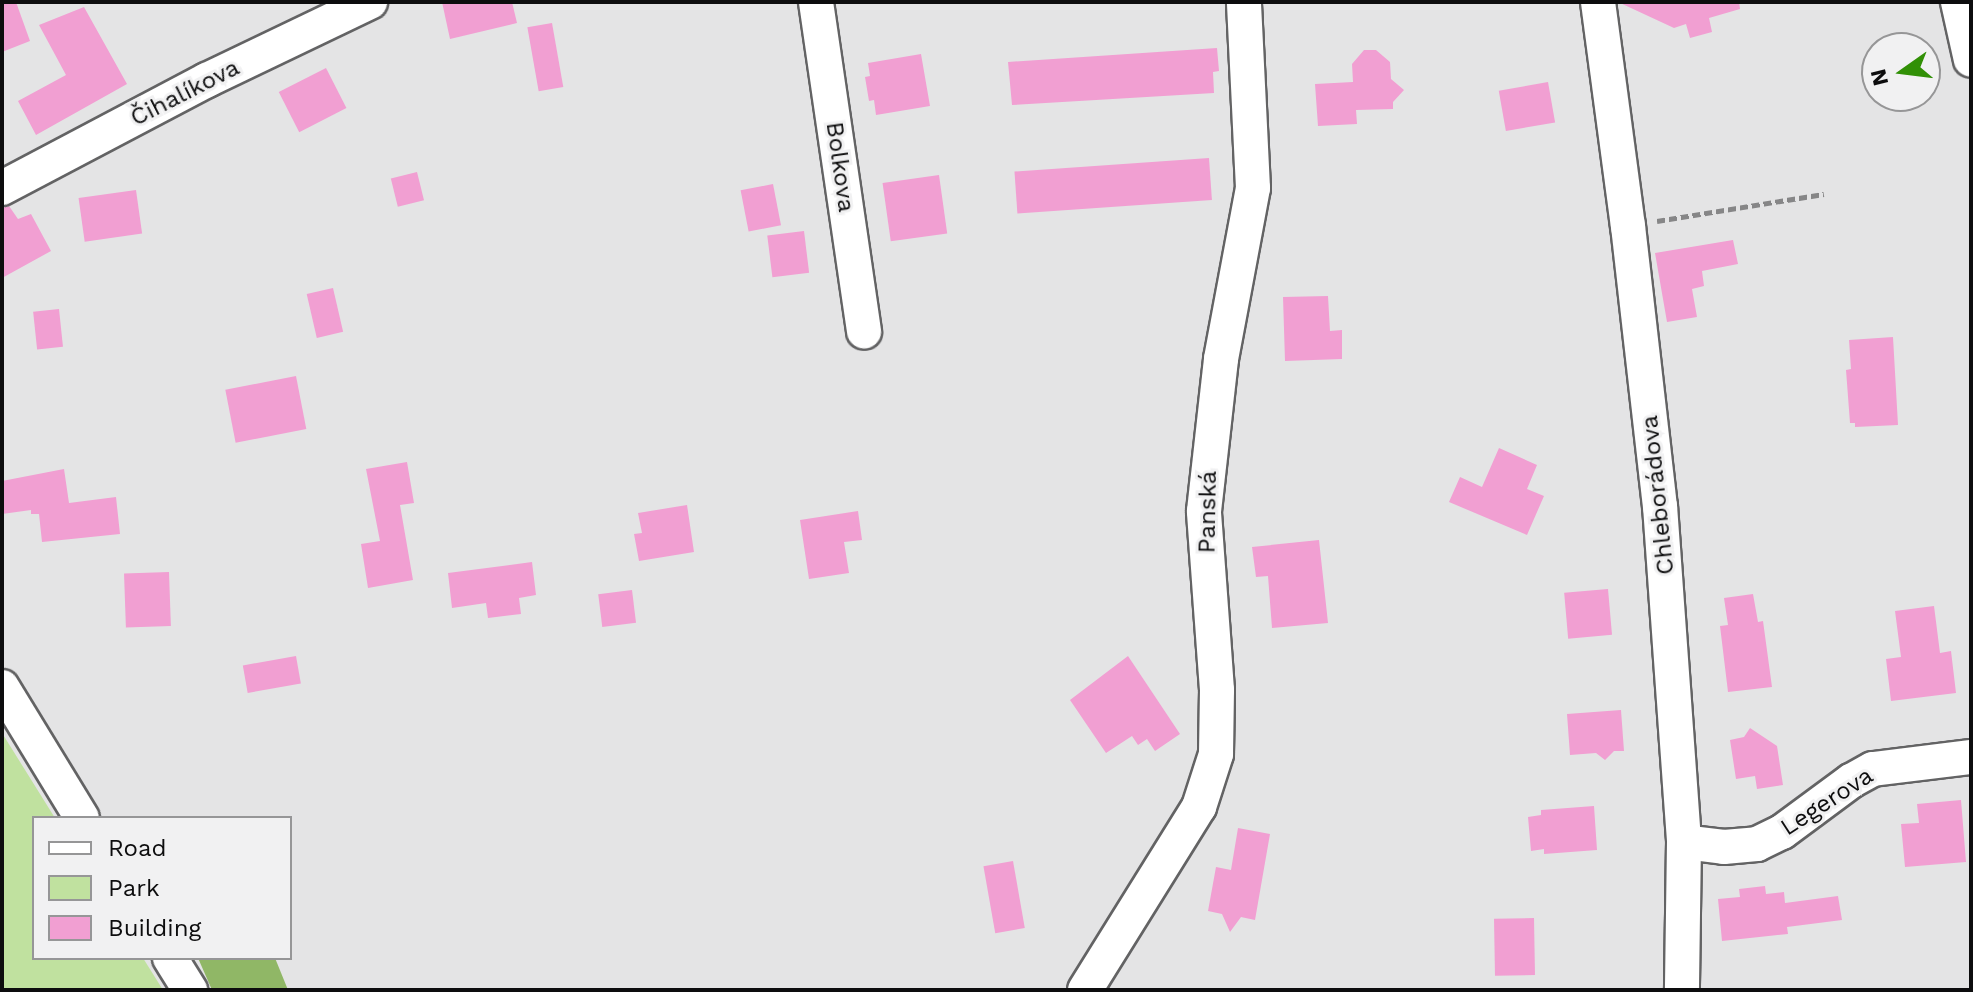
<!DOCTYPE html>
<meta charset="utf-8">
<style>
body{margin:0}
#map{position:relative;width:1973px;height:992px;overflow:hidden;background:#e4e4e5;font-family:"Work Sans",sans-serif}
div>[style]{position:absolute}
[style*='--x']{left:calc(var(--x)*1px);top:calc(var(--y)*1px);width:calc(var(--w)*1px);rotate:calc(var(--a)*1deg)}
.green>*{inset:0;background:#c0e19f}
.forest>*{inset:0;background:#90b766}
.building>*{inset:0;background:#f19fd2;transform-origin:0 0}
.path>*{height:5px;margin-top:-2.5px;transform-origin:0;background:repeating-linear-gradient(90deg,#868687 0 8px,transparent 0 12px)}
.roads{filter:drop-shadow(2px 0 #636364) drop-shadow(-2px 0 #636364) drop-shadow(0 2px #636364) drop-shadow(0 -2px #636364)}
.street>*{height:34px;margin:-17px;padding:0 17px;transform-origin:17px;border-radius:17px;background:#fff}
span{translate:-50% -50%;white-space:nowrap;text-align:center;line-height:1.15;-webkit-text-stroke:6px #f1f1f2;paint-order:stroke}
.street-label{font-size:24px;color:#0d0d0e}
.frame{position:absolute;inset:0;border:4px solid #0d0d0e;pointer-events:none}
.legend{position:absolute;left:32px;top:816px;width:260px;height:144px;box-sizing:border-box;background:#f1f1f2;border:2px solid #969697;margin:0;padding:10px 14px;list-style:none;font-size:24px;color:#0d0d0e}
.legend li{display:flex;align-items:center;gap:16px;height:40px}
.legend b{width:40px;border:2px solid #969697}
.north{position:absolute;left:1861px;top:32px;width:80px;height:80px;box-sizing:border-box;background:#f1f1f2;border:2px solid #969697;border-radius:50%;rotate:256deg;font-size:22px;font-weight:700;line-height:32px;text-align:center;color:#0d0d0e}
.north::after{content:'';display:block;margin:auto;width:28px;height:36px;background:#319006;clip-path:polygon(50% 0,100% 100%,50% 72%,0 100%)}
</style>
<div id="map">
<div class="green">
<div style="clip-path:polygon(2px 733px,55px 818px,34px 818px,34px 958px,143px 958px,163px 990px,2px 990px)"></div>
</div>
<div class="forest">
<div style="clip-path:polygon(198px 958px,275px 958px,288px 990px,212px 990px)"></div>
</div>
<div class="building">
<div style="clip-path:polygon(2px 2px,16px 2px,30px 41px,2px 52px)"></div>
<div style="clip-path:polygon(442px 2px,512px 2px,517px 23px,450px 39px)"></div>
<div style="clip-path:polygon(1618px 2px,1739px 2px,1740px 9px,1709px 18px,1712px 32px,1690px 38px,1686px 24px,1674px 28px)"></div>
<div style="clip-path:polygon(84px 7px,127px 84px,36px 135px,18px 101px,66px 75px,39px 25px)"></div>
<div style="left:552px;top:23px;width:65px;height:25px;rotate:80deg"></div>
<div style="clip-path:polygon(1217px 48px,1219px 71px,1213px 72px,1214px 93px,1012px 105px,1008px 62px)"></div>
<div style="clip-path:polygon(1364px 50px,1376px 50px,1390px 62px,1391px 79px,1404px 90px,1393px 102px,1393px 109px,1356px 110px,1357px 124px,1318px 126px,1315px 84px,1353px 82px,1352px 64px)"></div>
<div style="clip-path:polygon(921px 54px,930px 106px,876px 115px,874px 100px,869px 101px,865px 77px,870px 76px,868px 63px)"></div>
<div style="left:326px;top:68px;width:45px;height:53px;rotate:63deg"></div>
<div style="left:1548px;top:82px;width:41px;height:50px;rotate:80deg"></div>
<div style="left:1209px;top:158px;width:42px;height:195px;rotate:86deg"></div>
<div style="left:417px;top:172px;width:29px;height:27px;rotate:76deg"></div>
<div style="left:939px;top:175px;width:59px;height:57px;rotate:82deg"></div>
<div style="left:773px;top:184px;width:42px;height:33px;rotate:79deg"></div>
<div style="left:136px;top:190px;width:44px;height:58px;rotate:82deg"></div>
<div style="clip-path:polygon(9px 206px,18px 219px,31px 214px,51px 251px,2px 278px,2px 208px)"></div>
<div style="left:804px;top:231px;width:42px;height:37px;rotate:83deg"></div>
<div style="clip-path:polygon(1733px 240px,1738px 264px,1702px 271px,1704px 286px,1692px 289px,1697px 317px,1667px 322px,1655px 253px)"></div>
<div style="left:333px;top:288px;width:45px;height:27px;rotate:77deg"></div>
<div style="clip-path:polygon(1328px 296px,1330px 331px,1342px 330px,1342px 359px,1285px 361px,1283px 297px)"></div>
<div style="left:59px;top:309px;width:38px;height:26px;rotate:84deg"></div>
<div style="clip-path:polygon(1893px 337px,1898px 425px,1855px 427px,1855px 423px,1850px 423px,1846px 370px,1851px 369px,1849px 340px)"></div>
<div style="left:296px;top:376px;width:54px;height:72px;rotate:79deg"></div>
<div style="clip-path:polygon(1499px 448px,1537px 465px,1527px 489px,1544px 496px,1527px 535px,1449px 502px,1460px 477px,1482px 487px)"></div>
<div style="clip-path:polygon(407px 462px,414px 503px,400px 505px,413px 580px,368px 588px,361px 544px,380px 541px,366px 469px)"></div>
<div style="clip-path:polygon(64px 469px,69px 503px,116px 497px,120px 534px,42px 542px,39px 514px,31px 514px,31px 510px,2px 514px,2px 481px)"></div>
<div style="clip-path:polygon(687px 505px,694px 552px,639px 561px,634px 534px,642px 533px,638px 513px)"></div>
<div style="clip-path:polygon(858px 511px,862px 540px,844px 542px,849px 573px,809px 579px,800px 520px)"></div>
<div style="clip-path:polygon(1319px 540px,1328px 623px,1272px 628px,1268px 576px,1256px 577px,1252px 547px)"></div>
<div style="clip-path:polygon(532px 562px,536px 595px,519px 598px,521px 614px,488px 618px,486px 603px,452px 608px,448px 573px)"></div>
<div style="left:169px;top:572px;width:54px;height:45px;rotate:88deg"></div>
<div style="left:1608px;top:589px;width:46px;height:44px;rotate:85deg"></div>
<div style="left:632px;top:590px;width:33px;height:34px;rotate:83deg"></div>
<div style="clip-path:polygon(1753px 594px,1758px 622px,1763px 621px,1772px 687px,1728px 692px,1720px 626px,1728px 625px,1724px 598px)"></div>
<div style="clip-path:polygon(1934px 606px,1940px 653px,1951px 651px,1956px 693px,1891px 701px,1886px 659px,1901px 657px,1895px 611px)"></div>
<div style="left:296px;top:656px;width:28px;height:54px;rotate:80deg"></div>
<div style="clip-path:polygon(1128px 656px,1180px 734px,1155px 751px,1147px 739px,1138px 745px,1132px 736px,1106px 753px,1070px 700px)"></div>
<div style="clip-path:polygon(1621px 710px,1624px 751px,1614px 751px,1605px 760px,1596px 753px,1570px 755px,1567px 714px)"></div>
<div style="clip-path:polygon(1750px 728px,1777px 746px,1783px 785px,1757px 789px,1755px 776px,1736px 779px,1730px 740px,1744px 737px)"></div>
<div style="clip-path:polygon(1961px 800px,1966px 862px,1905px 867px,1901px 824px,1919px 823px,1917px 804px)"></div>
<div style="clip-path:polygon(1594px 806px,1597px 850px,1544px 854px,1544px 849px,1531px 851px,1528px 817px,1541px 815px,1541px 810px)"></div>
<div style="clip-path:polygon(1238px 828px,1270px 834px,1255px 920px,1241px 917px,1230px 932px,1222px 914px,1208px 911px,1216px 867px,1231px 870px)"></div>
<div style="left:1013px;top:861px;width:68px;height:30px;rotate:80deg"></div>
<div style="clip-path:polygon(1765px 886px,1766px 894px,1784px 892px,1785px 903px,1838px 896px,1842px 920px,1787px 927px,1788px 934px,1722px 941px,1718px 899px,1740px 897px,1739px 889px)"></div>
<div style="left:1534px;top:918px;width:57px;height:40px;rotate:89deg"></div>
</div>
<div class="path">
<div style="--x:1657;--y:221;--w:169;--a:-9.2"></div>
</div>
<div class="roads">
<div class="street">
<div style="--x:816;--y:2;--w:333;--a:81.7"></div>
<div style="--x:1598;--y:2;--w:226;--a:82.4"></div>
<div style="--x:1628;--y:226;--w:282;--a:83.5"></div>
<div style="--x:1660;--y:506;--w:337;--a:85.9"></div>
<div style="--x:1684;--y:842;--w:148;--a:90.8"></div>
<div style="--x:1958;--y:2;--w:59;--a:77.4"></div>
<div style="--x:2;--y:188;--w:232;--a:-27.8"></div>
<div style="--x:207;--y:80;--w:181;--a:-25.6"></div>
<div style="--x:2;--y:687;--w:153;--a:58.6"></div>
<div style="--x:1684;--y:842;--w:40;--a:7.1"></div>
<div style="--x:1724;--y:847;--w:33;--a:-5"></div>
<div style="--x:1757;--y:844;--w:28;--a:-26"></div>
<div style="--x:1782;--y:832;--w:86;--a:-36.5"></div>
<div style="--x:1851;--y:781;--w:25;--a:-29"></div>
<div style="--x:1873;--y:769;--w:99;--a:-7"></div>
<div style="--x:170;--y:958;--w:38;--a:58"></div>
<div style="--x:1085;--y:990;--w:216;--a:-58.1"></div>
<div style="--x:1199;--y:807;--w:56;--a:-72.2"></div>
<div style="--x:1216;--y:754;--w:64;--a:-89.1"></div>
<div style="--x:1217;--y:690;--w:179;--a:-94.2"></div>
<div style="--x:1204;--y:511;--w:153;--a:-83.6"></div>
<div style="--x:1221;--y:359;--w:174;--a:-79.4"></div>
<div style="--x:1253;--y:188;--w:186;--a:-92.8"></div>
</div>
</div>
<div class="street-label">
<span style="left:185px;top:93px;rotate:-27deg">Čihalíkova</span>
<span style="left:840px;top:167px;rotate:82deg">Bolkova</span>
<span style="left:1658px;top:495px;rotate:-96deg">Chleborádova</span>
<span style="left:1208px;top:512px;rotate:-89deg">Panská</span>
<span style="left:1827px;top:802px;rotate:-33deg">Legerova</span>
</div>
<div class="frame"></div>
<ul class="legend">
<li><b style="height:10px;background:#fff"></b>Road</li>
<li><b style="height:22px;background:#c0e19f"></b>Park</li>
<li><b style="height:22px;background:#f19fd2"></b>Building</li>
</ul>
<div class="north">N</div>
</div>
